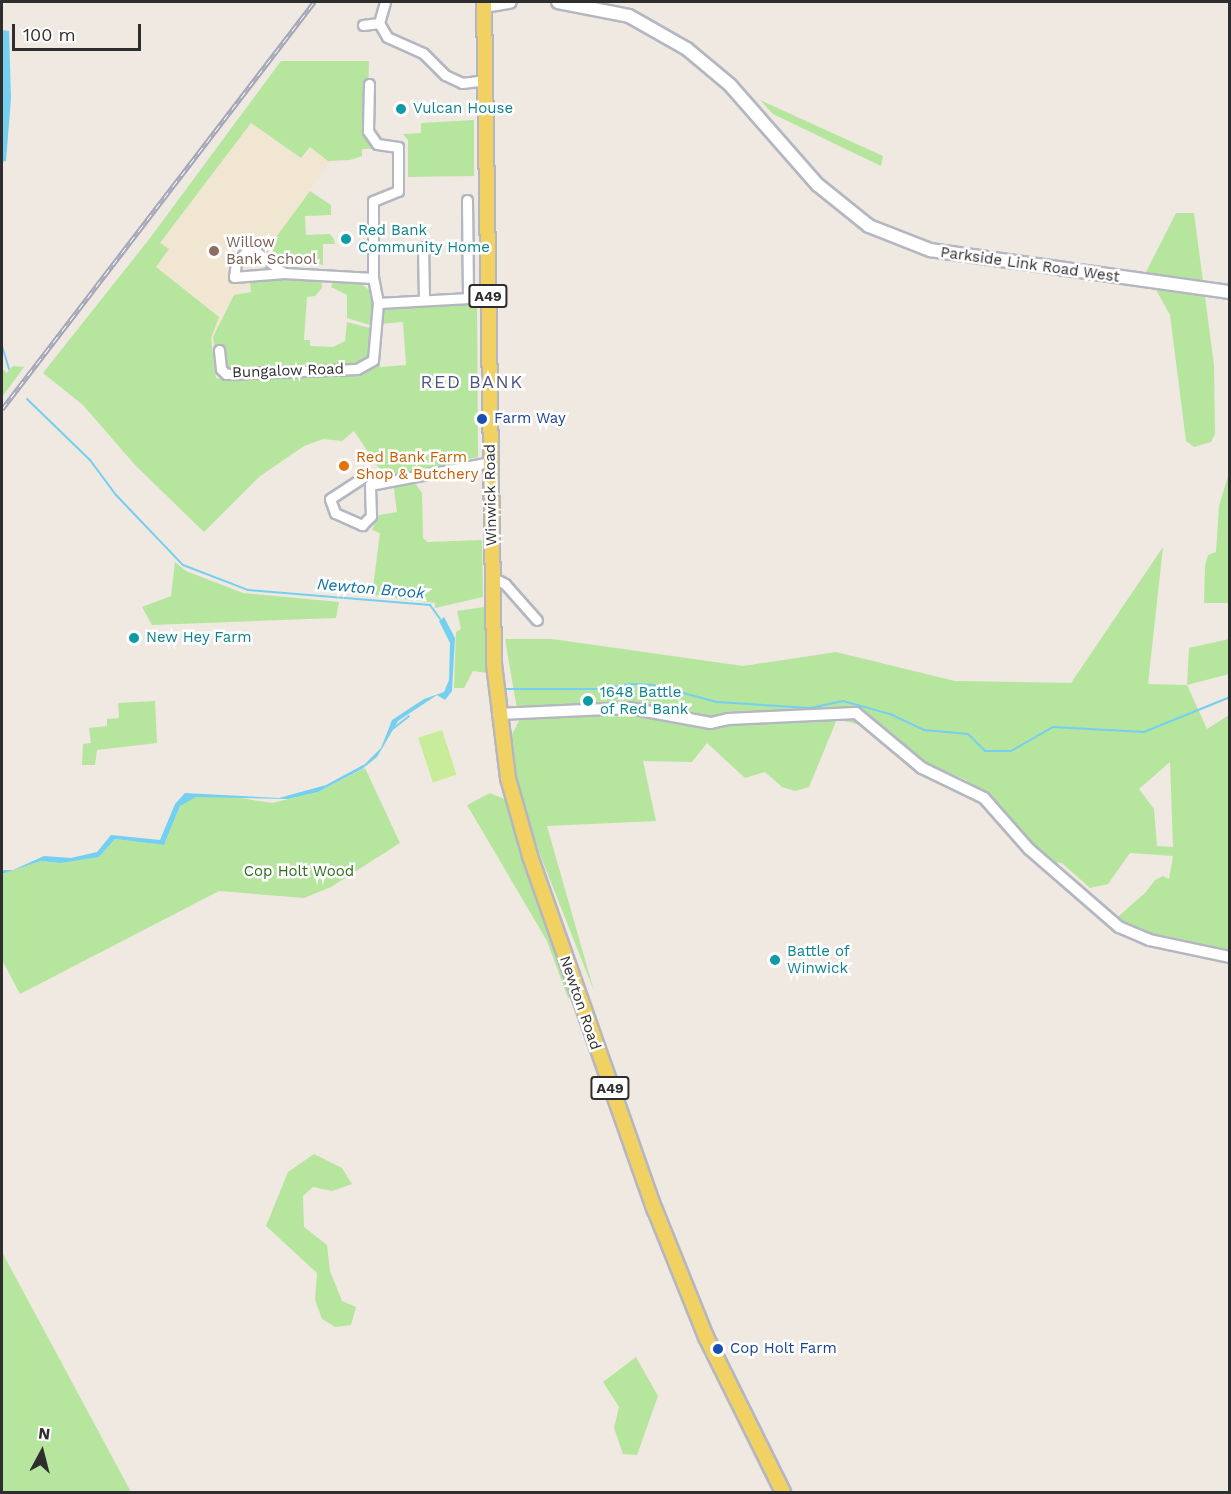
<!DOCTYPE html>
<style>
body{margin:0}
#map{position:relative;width:1231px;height:1494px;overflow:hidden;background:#efe9e1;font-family:"Work Sans",sans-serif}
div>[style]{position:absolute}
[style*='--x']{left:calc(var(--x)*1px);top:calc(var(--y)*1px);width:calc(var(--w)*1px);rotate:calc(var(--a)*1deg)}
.education>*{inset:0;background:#f0e6d1}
.green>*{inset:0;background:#b6e59e}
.pitch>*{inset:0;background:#c9ec9a;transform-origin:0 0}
.water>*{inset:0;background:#75cff0}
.stream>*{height:2px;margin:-1px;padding:0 1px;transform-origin:1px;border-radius:1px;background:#75cff0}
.roads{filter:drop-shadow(2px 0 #b4b7c1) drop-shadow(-2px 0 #b4b7c1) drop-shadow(0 2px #b4b7c1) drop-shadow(0 -2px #b4b7c1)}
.minor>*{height:9px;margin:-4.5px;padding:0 4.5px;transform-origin:4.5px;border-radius:4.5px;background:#fff}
.tertiary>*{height:10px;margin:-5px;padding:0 5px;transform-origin:5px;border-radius:5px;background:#fff}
.secondary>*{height:12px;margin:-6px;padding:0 6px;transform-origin:6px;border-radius:6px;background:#fff}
.primary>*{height:14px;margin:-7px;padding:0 7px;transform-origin:7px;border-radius:7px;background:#f2d163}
.rail>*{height:4.5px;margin-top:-2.25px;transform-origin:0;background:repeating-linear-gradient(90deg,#fff 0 7px,#a3a6b8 0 14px);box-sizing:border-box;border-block:2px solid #a3a6b8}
.dots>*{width:16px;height:16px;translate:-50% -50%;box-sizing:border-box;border:3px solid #fff;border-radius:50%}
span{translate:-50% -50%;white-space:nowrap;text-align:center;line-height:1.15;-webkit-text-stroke:5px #fff;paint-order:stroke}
.shield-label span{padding:2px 4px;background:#fff;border:2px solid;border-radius:4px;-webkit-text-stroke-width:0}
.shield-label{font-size:14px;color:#2e2e2e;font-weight:700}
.culture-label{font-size:15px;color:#0d838f}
.left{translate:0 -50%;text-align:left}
.education-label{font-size:15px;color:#785e54}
.street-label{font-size:15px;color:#2e2e2e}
.transit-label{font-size:15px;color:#164399}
.food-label{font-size:15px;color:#c56008}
.park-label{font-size:15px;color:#2c6e1b}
.water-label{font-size:16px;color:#0d6fa3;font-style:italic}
.quarter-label{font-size:18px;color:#4d5680;letter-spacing:1.5px}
.frame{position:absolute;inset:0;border:3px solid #2e2e2e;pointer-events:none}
.north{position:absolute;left:12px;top:1422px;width:60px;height:60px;-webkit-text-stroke:4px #fff;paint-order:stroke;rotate:7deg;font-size:16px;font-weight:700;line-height:24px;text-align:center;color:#2e2e2e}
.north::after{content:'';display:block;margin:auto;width:21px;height:27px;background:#2e2e2e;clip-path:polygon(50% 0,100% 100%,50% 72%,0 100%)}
.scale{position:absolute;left:12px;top:24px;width:129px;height:27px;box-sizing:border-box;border:3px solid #2e2e2e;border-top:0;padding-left:8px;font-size:18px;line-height:21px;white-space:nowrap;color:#2e2e2e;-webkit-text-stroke:4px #fff;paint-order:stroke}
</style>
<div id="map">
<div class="education">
<div style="clip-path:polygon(295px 65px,348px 137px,271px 244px,274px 254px,288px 257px,287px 283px,244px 288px,219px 316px,229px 323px,138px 441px,150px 257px)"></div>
</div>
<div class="green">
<div style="clip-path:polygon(281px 61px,369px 61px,367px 134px,375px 134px,374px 149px,362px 149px,362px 156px,350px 160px,328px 161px,310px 147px,301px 158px,251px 123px,160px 243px,169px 249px,156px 267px,219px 317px,211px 338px,216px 378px,228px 381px,362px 372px,373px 366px,378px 330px,381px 330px,380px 367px,406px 365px,403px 322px,380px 324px,382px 309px,477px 302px,478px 457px,385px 477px,354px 431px,342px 441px,323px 439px,304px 446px,259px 477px,204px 532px,135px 465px,83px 405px,43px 373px,150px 238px)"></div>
<div style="clip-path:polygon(760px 100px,883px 156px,881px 166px,773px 114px)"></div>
<div style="clip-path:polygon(474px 120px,474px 176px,408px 177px,408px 140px,403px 134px,421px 133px,421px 123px)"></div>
<div style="clip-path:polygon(310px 191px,331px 205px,331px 215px,305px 216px,306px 235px,330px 234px,334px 239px,335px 244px,323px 244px,323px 265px,274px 254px,271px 244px)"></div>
<div style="clip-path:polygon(1176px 213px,1194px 213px,1214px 365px,1215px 434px,1211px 442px,1194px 447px,1186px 441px,1170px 315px,1146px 272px)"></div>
<div style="clip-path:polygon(321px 276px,322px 288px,315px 296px,307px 297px,304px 340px,310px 340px,310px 346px,333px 347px,345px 341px,347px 322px,374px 329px,368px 356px,356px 366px,314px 373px,220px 377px,213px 337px,234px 295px,251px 292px,250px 283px,257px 280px)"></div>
<div style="clip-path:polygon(334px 279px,360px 283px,372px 292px,373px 326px,347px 318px,347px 295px,331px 287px)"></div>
<div style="clip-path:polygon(13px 366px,24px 367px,2px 397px,2px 369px,7px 373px)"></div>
<div style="clip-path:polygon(1229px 473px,1229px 603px,1204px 603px,1205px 566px,1208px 555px,1216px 552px,1219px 506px)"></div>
<div style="clip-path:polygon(412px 479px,422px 493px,423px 538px,428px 542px,482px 540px,483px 597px,435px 608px,435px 603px,372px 595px,380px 533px,372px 530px,379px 515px,397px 512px,393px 483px)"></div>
<div style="clip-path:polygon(evenodd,1163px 547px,1148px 684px,1187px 685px,1189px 648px,1229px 639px,1229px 674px,1187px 685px,1207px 729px,1229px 715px,1229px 954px,1156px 940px,1113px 921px,1145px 893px,1155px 880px,1163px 876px,1169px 879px,1173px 856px,1130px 853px,1108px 884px,1090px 888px,1063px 864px,1058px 862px,1054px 866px,966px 780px,907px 755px,884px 731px,837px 719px,809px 787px,795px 791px,782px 787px,765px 772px,745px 778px,707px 743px,692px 762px,643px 761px,656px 821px,547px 826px,594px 991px,522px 809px,511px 736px,519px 721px,505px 639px,552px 639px,743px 666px,836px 652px,955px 681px,1071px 683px,1163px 547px,1170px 762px,1173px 847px,1157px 846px,1154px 809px,1139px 789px,1170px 762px)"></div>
<div style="clip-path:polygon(175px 562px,186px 571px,243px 593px,339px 602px,336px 618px,152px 625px,142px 607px,171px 596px)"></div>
<div style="clip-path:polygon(484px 607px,488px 673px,473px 671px,464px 688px,454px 688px,456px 632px,461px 629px,457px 611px)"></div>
<div style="clip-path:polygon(155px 701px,157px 743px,97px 750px,95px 765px,82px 765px,83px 744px,91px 743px,89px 728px,107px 726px,107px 719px,119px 718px,118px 703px)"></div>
<div style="clip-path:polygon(365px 768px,400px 843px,331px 887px,304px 898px,219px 891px,20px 994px,2px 960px,2px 874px,41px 861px,61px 863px,99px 857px,115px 839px,164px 845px,180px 806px,196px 796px,228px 796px,272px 803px,318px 792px)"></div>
<div style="clip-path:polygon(490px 793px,509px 801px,532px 882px,573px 996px,568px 998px,547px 941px,467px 805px)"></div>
<div style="clip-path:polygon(314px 1154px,342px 1168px,352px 1184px,332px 1191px,313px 1187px,303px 1196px,304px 1227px,327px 1245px,330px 1271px,342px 1301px,356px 1307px,351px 1325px,335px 1327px,322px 1319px,315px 1300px,317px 1273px,266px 1226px,288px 1172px)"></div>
<div style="clip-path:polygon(2px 1252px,131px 1492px,2px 1492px)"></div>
<div style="clip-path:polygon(636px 1357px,658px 1396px,637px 1455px,623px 1454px,614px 1428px,619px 1407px,603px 1382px)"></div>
</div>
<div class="pitch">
<div style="left:442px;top:730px;width:47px;height:25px;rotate:72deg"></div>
</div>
<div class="water">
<div style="clip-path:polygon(2px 30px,9px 31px,11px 98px,6px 161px,2px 162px)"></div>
<div style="clip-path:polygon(444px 617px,455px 638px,452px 691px,445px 700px,437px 695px,398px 721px,377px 757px,362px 769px,318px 792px,288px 799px,196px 797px,180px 806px,164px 845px,115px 839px,99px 857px,61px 863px,41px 861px,2px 874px,2px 870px,13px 870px,44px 856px,71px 858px,97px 852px,111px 835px,160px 840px,175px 804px,185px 793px,279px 798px,326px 785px,365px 764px,381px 748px,392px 720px,424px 699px,444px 692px,449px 680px,450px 643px,439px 621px)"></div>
</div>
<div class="stream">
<div style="--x:2;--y:346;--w:24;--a:73"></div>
<div style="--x:27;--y:399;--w:88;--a:44.1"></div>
<div style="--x:90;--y:460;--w:44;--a:53.4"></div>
<div style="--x:116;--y:495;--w:97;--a:46.3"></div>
<div style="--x:183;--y:565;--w:70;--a:21"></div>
<div style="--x:248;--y:590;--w:183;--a:4.7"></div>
<div style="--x:430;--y:605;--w:17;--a:54"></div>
<div style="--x:504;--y:689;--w:91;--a:0"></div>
<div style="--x:595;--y:689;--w:35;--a:-8"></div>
<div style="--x:630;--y:684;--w:23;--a:2"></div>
<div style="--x:653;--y:685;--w:66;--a:14.9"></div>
<div style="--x:717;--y:702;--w:93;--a:3.7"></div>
<div style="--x:810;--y:708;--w:34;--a:-12"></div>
<div style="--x:843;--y:701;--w:49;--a:15.5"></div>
<div style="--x:890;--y:714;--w:38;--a:25"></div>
<div style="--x:925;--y:730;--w:43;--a:5.3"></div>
<div style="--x:968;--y:734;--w:24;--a:45"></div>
<div style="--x:985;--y:751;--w:26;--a:0"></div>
<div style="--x:1011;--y:751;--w:48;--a:-29.7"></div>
<div style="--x:1053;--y:727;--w:91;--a:3.1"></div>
<div style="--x:1144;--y:732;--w:93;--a:-22.1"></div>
<div style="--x:390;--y:731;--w:24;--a:-38"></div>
</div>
<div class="roads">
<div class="minor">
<div style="--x:385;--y:2;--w:22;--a:106"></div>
<div style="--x:379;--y:23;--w:16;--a:60"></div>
<div style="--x:387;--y:37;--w:39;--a:24"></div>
<div style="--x:423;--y:53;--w:31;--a:45"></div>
<div style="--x:445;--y:75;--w:19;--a:25"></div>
<div style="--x:462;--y:83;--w:23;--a:-7"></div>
<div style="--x:363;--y:25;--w:16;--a:-7"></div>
<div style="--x:467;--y:200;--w:97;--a:89.4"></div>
<div style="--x:423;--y:247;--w:52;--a:88.9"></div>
<div style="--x:284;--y:273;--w:43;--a:-142.6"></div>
<div style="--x:250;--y:247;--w:21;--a:131"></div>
<div style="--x:236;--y:263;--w:14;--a:98"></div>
<div style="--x:234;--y:277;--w:50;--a:-4.6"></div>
<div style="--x:284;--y:273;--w:89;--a:3.2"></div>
<div style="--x:378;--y:303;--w:110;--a:-3.1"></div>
<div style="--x:219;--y:350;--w:19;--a:84"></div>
<div style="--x:221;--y:369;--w:7;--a:45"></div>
<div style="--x:226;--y:374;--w:131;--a:-2.2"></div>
<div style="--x:357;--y:369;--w:18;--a:-29"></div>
<div style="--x:373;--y:360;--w:57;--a:-85"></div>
<div style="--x:378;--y:303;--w:25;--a:-101"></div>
<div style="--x:373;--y:278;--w:77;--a:-90"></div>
<div style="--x:373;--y:201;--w:27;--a:-22"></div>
<div style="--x:398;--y:191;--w:44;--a:-90"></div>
<div style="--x:398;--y:147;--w:21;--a:-172"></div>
<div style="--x:377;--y:144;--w:16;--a:-125"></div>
<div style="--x:368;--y:131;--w:47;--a:-88.8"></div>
<div style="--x:362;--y:478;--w:38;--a:147"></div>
<div style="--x:330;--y:499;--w:15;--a:70"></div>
<div style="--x:335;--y:513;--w:30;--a:24"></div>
<div style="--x:362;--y:525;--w:13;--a:-45"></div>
<div style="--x:371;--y:516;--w:31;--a:-92"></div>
<div style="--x:370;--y:485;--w:123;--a:-10.8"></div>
<div style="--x:492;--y:577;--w:15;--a:28"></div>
<div style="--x:505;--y:584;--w:48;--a:48.4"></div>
</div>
<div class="tertiary">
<div style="--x:498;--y:714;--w:131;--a:-2.6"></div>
<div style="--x:629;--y:708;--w:83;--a:10.4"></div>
<div style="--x:711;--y:723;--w:17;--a:-13"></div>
<div style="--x:728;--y:719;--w:128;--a:-2.7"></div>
<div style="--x:856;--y:713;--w:86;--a:39.8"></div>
<div style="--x:922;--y:768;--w:69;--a:25.8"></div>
<div style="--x:984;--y:798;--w:68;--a:48.6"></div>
<div style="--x:1029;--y:849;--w:119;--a:40.9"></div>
<div style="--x:1119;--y:927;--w:33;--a:23"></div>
<div style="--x:1149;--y:940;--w:83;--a:11.9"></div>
</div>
<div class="secondary">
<div style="--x:558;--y:2;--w:72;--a:11.2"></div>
<div style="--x:629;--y:16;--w:67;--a:29.6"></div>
<div style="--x:687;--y:49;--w:56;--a:39.9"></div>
<div style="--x:730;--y:85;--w:133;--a:48.7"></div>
<div style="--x:818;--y:185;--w:65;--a:38.8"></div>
<div style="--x:869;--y:226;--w:66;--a:21.5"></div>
<div style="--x:930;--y:250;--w:303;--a:8"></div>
<div style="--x:484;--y:6;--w:26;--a:-9"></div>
</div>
<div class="primary">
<div style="--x:484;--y:2;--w:662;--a:89.13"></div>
<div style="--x:494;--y:664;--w:115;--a:83"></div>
<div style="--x:508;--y:778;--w:81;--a:74.2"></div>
<div style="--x:530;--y:856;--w:375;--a:70.6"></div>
<div style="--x:655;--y:1210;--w:137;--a:68.1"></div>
<div style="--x:706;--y:1337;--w:173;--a:63.6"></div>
</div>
</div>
<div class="rail">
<div style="--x:2;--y:409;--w:513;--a:-52.53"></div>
</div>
<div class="dots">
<div style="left:401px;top:109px;background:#0f9aa8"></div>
<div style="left:346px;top:239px;background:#0f9aa8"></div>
<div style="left:214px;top:251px;background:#8d6e63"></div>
<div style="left:482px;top:419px;background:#1a4fb4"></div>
<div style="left:344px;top:466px;background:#e8710a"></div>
<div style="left:134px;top:638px;background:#0f9aa8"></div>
<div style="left:588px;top:701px;background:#0f9aa8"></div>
<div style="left:775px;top:960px;background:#0f9aa8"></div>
<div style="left:718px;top:1349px;background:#1a4fb4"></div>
</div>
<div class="shield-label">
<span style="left:488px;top:296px">A49</span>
<span style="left:610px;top:1088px">A49</span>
</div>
<div class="culture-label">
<span class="left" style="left:413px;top:109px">Vulcan House</span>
<span class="left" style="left:358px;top:239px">Red Bank<br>Community Home</span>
<span class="left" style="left:146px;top:638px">New Hey Farm</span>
<span class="left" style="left:600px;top:701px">1648 Battle<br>of Red Bank</span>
<span class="left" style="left:787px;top:960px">Battle of<br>Winwick</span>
</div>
<div class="education-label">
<span class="left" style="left:226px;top:251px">Willow<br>Bank School</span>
</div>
<div class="street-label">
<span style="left:1030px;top:265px;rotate:8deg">Parkside Link Road West</span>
<span style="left:288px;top:371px;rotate:-2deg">Bungalow Road</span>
<span style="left:491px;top:495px;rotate:-91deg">Winwick Road</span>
<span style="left:580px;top:1003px;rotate:71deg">Newton Road</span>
</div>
<div class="transit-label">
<span class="left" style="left:494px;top:419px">Farm Way</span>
<span class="left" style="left:730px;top:1349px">Cop Holt Farm</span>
</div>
<div class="food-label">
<span class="left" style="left:356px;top:466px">Red Bank Farm<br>Shop &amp; Butchery</span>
</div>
<div class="park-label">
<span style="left:299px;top:872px">Cop Holt Wood</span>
</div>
<div class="water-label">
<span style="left:371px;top:589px;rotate:5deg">Newton Brook</span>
</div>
<div class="quarter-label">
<span style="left:472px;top:382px">RED BANK</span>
</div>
<div class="frame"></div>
<div class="north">N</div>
<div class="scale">100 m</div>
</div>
